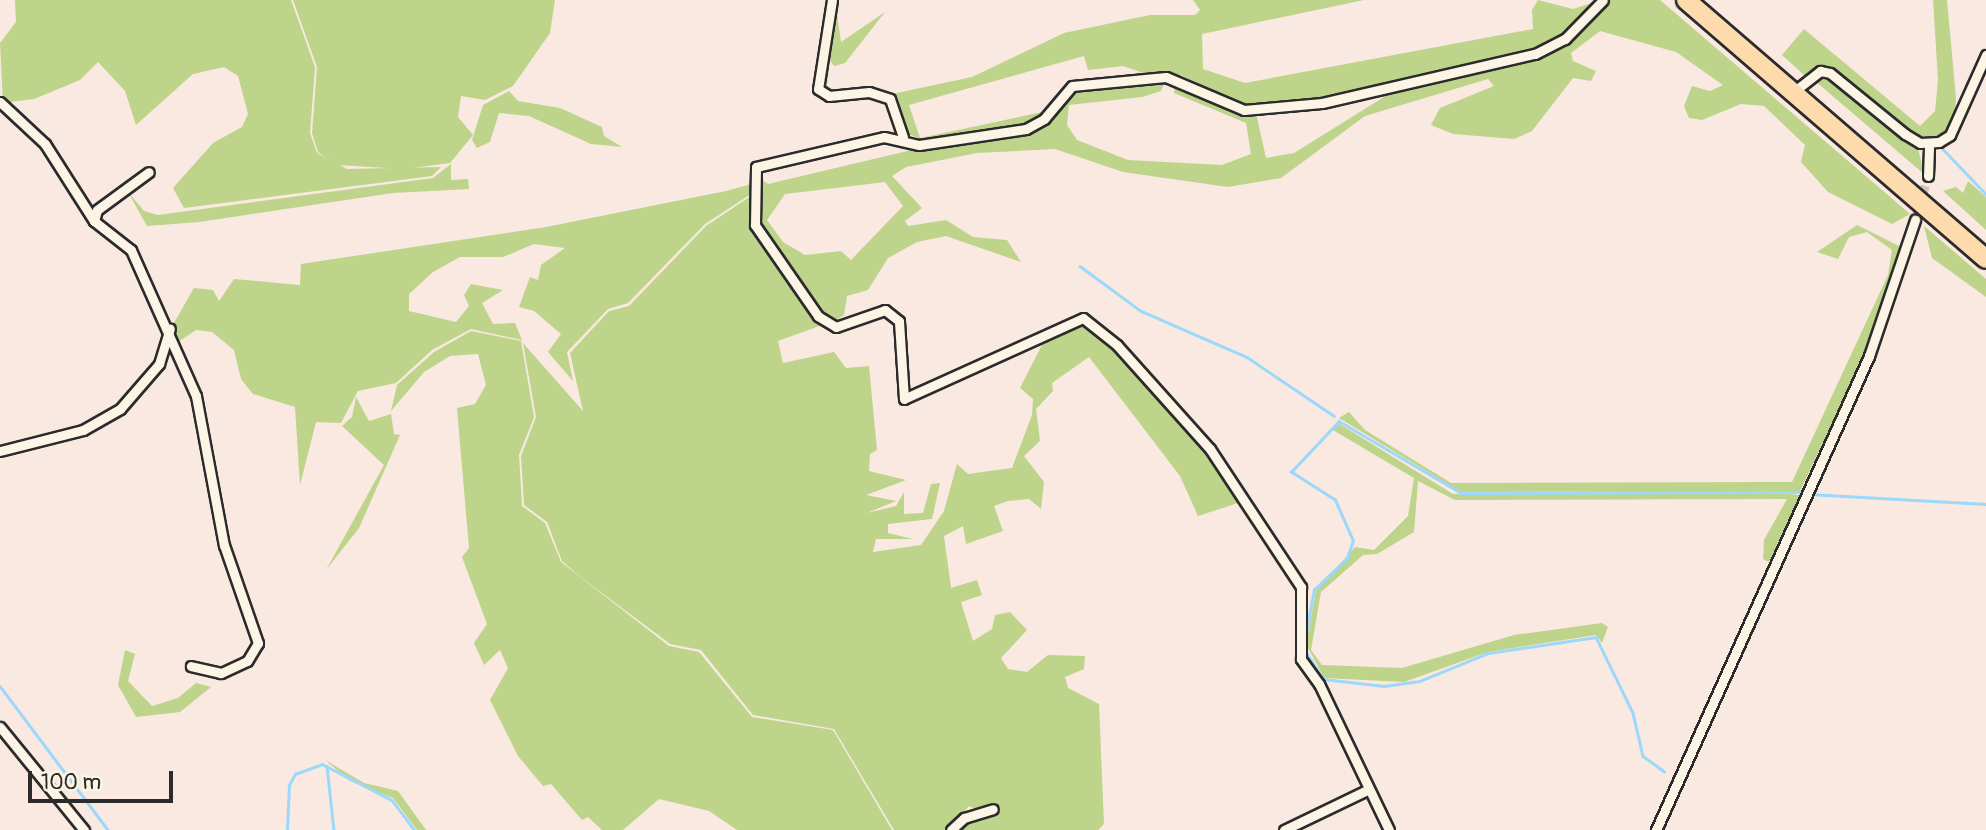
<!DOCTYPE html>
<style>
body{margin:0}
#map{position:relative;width:1986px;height:830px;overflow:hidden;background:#f9e9e1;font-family:Pangolin,sans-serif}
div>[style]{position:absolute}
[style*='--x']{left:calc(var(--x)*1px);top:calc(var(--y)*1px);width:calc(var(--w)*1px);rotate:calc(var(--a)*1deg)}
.green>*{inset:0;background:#bdd48a}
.stream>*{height:2.5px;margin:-1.25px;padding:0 1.25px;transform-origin:1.25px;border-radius:1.25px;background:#9bd8fc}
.street-tunnel>*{height:9px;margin-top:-4.5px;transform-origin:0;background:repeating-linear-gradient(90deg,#d0c3bd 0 9px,transparent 0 13.5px)}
.roads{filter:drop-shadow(2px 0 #2b2b2b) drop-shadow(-2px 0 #2b2b2b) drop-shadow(0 2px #2b2b2b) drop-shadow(0 -2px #2b2b2b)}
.street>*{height:9px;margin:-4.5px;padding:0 4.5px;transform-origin:4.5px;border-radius:4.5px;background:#fcf5e5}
.highway>*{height:18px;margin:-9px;padding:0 9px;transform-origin:9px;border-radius:9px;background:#fedbac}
span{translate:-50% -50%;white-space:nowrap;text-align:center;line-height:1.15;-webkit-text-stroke:6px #fcf5e5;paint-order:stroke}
.scale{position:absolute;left:28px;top:771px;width:145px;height:32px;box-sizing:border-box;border:4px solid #2b2b2b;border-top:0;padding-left:9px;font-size:21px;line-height:24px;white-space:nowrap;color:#2b2b2b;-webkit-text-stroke:5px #fcf5e5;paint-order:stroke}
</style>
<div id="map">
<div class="green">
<div style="clip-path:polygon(15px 0,291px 0,315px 67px,310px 133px,317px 153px,347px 169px,441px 167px,432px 176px,184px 208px,173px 188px,213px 143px,242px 127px,248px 114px,238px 76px,224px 67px,193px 74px,136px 125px,125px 91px,98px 62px,80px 80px,34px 99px,3px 103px,0 43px,16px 22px)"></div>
<div style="clip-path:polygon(293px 0,555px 0,550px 33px,513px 86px,485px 100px,461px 96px,458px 117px,473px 135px,450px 163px,404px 169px,336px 165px,318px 152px,312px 133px,317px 67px)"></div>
<div style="clip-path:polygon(835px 0,841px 42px,885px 12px,845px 63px,834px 66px,830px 60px,827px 85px,834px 94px,821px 86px)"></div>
<div style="clip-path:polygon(1193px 0,1364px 0,1202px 34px,1203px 69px,1245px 83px,1533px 29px,1532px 10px,1538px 0,1573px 9px,1601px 0,1546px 48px,1358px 93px,1246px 106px,1181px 75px,1149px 75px,1123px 66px,1088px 70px,1084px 56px,909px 105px,920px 138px,1047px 111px,1024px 126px,930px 142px,905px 133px,892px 94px,972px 77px,1064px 33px,1150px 15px,1195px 15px,1200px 10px)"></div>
<div style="clip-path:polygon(evenodd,1609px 0,1660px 0,1910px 214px,1892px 224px,1828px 192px,1801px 162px,1805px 145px,1764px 106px,1741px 104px,1702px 120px,1689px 118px,1684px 106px,1692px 86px,1710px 91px,1723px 85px,1676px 52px,1600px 31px,1571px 53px,1573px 61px,1596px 71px,1591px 81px,1573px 78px,1532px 131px,1514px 139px,1453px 134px,1431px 125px,1440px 108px,1494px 86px,1488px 79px,1365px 116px,1281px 178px,1228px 187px,1123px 172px,1055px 149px,977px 153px,906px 167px,892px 176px,922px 208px,905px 221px,908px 226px,946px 220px,973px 237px,1007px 240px,1021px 262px,946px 236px,917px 242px,888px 258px,868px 290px,847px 296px,844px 315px,833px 322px,822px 317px,758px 226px,758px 177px,768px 184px,920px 148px,1023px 133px,1076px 90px,1166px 79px,1161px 91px,1142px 97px,1069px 105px,1067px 125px,1077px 140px,1128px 160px,1222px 165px,1251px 154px,1246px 123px,1174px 93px,1175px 82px,1256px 113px,1266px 158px,1294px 153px,1392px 92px,1554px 50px,1609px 0,885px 182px,903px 206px,851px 260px,841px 251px,805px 255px,783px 242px,767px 220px,785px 194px,885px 182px)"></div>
<div style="clip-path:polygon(1933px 0,1947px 0,1956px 98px,1954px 124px,1941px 137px,1914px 136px,1834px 72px,1816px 68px,1805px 76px,1782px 55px,1804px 29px,1920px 126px,1935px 111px,1938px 80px)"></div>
<div style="clip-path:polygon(1821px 77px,1848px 89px,1918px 148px,1924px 174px,1815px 81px)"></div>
<div style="clip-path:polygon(509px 91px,518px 101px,560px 108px,602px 127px,604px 136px,622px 147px,591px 144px,529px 116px,499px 113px,490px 142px,477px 148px,472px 140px,483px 105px)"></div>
<div style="clip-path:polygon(451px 164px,451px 180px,468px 179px,469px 189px,393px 193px,199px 222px,147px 226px,128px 192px,144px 211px,158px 215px,433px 178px)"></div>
<div style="clip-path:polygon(752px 178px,751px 194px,705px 224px,628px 303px,608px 309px,567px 352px,573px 381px,548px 352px,561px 334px,534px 311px,519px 307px,530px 277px,538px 280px,541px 265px,565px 248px,534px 244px,503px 257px,460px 257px,433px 272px,409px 294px,409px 311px,456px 322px,469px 306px,464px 295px,471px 284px,503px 290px,482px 303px,493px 324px,515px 323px,522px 340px,471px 329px,432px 350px,396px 383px,358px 391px,341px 423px,316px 422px,300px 485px,295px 407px,253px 394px,241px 379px,234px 350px,212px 332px,196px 330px,178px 342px,171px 328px,194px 288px,213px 290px,219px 301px,234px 279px,300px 285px,301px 264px,546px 227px,726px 191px,748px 185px)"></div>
<div style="clip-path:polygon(1968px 181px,1986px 197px,1986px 230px,1943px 191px,1956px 187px,1963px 193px)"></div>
<div style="clip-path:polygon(751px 196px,752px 226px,825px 324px,778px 341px,783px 363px,834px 352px,846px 368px,869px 366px,877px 450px,870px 454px,869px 471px,906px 480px,866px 495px,896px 501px,867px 513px,896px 506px,904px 492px,904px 514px,923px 513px,931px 484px,940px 483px,932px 519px,888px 524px,888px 533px,913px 539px,876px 539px,873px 552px,921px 545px,944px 511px,957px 464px,968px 474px,1012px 468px,1032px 415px,1033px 399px,1020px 388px,1044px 341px,1080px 322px,1095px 326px,1209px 451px,1244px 501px,1198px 516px,1180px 476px,1089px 357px,1052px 383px,1053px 391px,1036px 409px,1040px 441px,1024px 456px,1044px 482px,1041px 509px,1029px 499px,1008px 501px,994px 506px,1003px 531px,966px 544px,963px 526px,944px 536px,951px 588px,977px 580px,982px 595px,961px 602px,973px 641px,992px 629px,995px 615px,1010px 612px,1027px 630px,1001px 658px,1008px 669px,1027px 672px,1048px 655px,1085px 656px,1084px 669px,1065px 677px,1068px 688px,1099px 704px,1104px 824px,1098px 830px,953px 830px,978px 810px,969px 806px,948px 830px,894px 830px,834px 729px,753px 715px,701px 650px,670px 644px,578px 575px,562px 561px,547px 522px,524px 505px,521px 456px,536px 417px,523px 343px,583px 411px,570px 353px,609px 311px,629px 306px,706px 226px)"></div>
<div style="clip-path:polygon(1857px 225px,1903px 248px,1866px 352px,1800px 491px,1461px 492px,1339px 418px,1349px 412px,1365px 430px,1451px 483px,1792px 482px,1888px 275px,1892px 250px,1867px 232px,1849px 237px,1838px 259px,1817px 252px)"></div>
<div style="clip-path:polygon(1924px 226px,1986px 279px,1986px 297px,1932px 258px)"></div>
<div style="clip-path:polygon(471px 331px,521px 341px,534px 417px,519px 455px,522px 506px,545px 523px,561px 562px,669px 646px,699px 652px,752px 717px,833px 730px,892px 830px,737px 830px,709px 811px,659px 799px,623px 830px,602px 830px,588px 817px,582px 820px,551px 784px,543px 786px,518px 756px,490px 700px,508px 668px,500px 650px,484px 665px,474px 643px,487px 624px,462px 557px,469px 548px,457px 408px,475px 404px,486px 385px,478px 354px,450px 356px,424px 372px,391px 411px,397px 385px,434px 352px)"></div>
<div style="clip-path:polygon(356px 397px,369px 421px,391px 414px,394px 434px,400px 435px,359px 528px,326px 570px,384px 465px,342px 426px,352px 417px)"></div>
<div style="clip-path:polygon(1338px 423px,1453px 494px,1730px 489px,1800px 495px,1769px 562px,1763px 559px,1764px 540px,1787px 499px,1455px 500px,1418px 481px,1414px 532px,1377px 554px,1363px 555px,1321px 592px,1311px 650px,1322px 665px,1402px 668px,1514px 635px,1602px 623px,1608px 627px,1602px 643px,1596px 635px,1488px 652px,1404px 682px,1324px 678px,1306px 644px,1316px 591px,1355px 547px,1374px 550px,1408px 516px,1414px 478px,1331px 429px)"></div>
<div style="clip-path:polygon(125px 650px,135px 654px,128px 681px,152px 706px,178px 698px,196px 683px,211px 687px,180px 712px,136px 717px,118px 685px)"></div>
<div style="clip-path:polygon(325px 760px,364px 783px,398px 791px,426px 830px,417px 830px,393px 798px,350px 781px)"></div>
</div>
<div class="stream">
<div style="--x:1942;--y:148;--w:64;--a:46.3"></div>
<div style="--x:1080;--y:266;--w:76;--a:36.4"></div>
<div style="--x:1141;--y:311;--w:116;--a:23.5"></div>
<div style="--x:1247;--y:357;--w:105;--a:34.1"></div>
<div style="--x:1809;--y:494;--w:177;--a:3.2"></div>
<div style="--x:1305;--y:637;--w:48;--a:-79.2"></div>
<div style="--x:1314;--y:590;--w:46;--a:-44.1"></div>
<div style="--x:1347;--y:558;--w:18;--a:-71"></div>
<div style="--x:1353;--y:541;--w:45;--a:-113.7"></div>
<div style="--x:1335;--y:500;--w:52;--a:-147.5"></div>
<div style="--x:1291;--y:472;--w:70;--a:-46.7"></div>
<div style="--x:1339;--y:421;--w:142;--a:30.5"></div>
<div style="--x:1461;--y:493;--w:338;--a:-0.2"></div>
<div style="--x:1305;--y:650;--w:34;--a:58"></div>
<div style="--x:1323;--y:679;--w:61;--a:6.5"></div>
<div style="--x:1384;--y:686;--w:36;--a:-8"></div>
<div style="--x:1420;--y:681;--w:74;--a:-22.4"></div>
<div style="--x:1488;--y:653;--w:109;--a:-8.4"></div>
<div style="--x:1596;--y:637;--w:85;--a:64"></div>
<div style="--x:1633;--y:713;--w:44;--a:76.9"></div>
<div style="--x:1643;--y:756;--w:26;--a:36"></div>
<div style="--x:0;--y:686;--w:180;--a:53.1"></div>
<div style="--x:327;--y:766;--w:64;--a:83.8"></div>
<div style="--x:82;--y:820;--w:13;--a:51"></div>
<div style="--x:287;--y:830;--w:45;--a:-87.5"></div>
<div style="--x:289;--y:785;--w:13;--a:-61"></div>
<div style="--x:295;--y:774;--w:29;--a:-20"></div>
<div style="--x:322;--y:764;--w:79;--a:27.2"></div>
<div style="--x:392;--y:800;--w:38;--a:53"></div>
</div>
<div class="street-tunnel">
<div style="--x:1915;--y:220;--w:46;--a:-73.5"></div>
</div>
<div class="roads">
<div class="street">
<div style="--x:832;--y:0;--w:90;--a:98.9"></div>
<div style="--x:818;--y:89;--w:13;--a:32"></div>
<div style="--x:829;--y:96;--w:40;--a:-5.7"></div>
<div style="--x:869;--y:92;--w:22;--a:18"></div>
<div style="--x:890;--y:99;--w:40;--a:71.1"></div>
<div style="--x:1792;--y:93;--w:36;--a:-38"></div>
<div style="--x:1820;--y:71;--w:10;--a:11"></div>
<div style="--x:1830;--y:73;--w:97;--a:39.1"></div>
<div style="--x:1905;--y:134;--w:17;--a:31"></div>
<div style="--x:1920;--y:143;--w:19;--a:-3"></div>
<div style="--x:1939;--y:142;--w:13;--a:-32"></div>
<div style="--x:1950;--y:135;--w:88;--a:-65.8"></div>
<div style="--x:0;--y:102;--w:62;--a:43"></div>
<div style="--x:45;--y:144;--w:91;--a:57.5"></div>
<div style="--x:94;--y:221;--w:47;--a:38.1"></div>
<div style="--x:131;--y:250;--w:160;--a:66"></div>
<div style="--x:196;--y:396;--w:152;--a:79.4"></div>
<div style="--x:224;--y:545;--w:104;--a:70.9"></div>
<div style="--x:258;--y:643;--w:21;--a:121"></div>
<div style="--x:247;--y:661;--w:29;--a:155"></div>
<div style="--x:221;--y:673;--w:31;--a:-167"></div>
<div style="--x:1928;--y:176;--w:33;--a:-88"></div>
<div style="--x:94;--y:221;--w:11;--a:-75"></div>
<div style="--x:97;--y:210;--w:64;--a:-36.2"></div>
<div style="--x:0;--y:451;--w:86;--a:-14.2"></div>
<div style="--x:83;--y:430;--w:43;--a:-29.6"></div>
<div style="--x:120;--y:409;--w:60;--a:-49.1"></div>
<div style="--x:159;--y:364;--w:37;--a:-73"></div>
<div style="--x:0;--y:727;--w:133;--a:50.8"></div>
<div style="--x:951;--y:830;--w:18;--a:-43"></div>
<div style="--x:964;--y:818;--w:30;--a:-17"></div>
<div style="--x:1284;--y:830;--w:92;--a:-25.7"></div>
<div style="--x:1389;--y:830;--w:162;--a:-115.6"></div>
<div style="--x:1319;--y:684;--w:31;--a:-126"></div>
<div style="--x:1301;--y:659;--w:72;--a:-90"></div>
<div style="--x:1301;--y:587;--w:165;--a:-123.4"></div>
<div style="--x:1210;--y:449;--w:140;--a:-131.8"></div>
<div style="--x:1117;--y:345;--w:43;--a:-141.5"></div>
<div style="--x:1083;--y:318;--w:196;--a:155.7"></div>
<div style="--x:904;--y:399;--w:78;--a:-93.7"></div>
<div style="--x:899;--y:321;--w:18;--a:-142"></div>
<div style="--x:885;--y:310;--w:52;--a:160.9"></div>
<div style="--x:836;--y:327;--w:21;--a:-149"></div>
<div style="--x:818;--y:316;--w:111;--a:-124.7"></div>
<div style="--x:755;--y:225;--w:58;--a:-89"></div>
<div style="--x:756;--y:167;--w:131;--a:-13.2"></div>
<div style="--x:884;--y:137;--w:36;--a:13"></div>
<div style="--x:919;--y:145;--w:108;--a:-8.5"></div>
<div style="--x:1026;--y:129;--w:21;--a:-29"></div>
<div style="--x:1044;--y:119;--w:43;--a:-49.7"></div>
<div style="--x:1072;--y:86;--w:94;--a:-5.5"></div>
<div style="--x:1166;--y:77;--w:85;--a:22.9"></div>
<div style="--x:1244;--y:110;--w:78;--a:-5.1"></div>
<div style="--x:1322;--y:103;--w:219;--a:-13"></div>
<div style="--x:1535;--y:54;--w:34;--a:-27"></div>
<div style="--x:1565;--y:39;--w:54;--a:-45.7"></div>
<div style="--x:1656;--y:830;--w:520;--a:-65.8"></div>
<div style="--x:1869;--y:356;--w:144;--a:-71.3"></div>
</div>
<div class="highway">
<div style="--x:1686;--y:0;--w:396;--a:40.8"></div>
</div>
</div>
<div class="scale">100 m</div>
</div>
